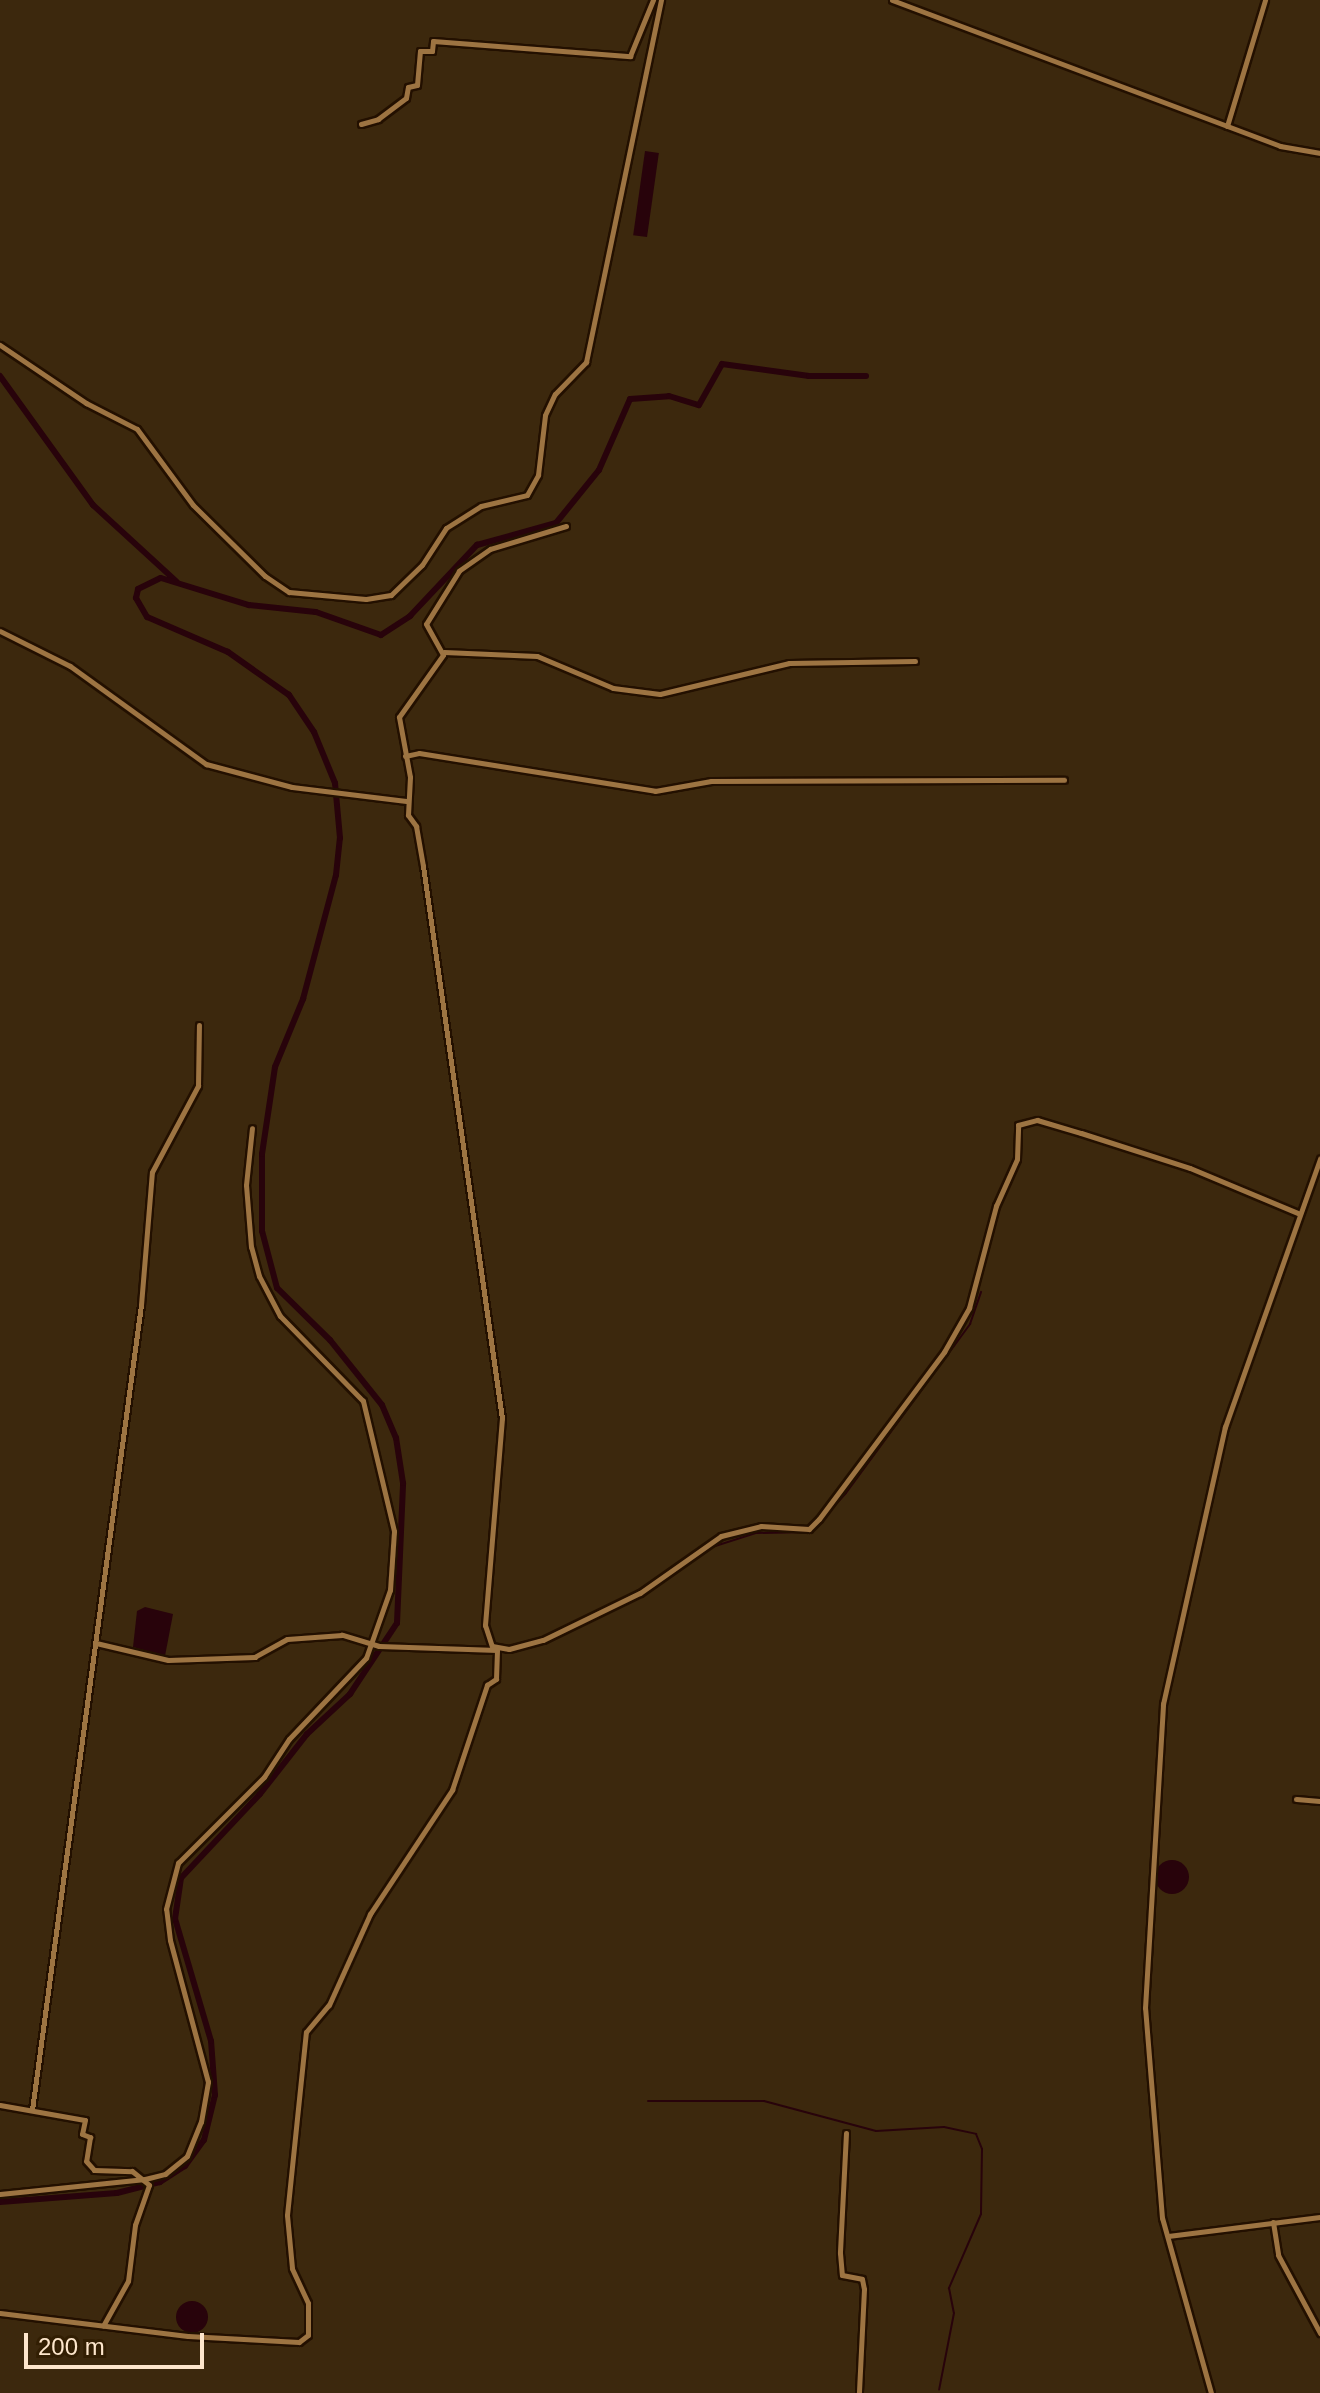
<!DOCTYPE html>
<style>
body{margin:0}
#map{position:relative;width:1320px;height:2393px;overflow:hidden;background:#3c280d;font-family:Arial,sans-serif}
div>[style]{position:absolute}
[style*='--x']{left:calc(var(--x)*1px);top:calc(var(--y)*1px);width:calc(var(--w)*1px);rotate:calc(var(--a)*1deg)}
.water>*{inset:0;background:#28030b;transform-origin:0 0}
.round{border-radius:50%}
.stream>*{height:2px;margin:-1px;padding:0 1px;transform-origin:1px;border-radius:1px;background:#28030b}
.canal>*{height:6px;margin:-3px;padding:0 3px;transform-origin:3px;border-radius:3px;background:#28030b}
.roads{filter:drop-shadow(2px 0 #231000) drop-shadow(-2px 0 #231000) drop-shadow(0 2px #231000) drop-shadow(0 -2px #231000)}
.minor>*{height:5px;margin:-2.5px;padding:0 2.5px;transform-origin:2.5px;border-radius:2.5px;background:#9d7442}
span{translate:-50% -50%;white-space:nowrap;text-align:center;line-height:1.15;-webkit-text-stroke:6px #321e03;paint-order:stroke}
.scale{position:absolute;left:24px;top:2333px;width:180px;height:36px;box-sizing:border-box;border:4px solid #fde6cc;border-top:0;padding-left:10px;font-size:24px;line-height:28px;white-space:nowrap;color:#fde6cc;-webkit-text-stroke:6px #321e03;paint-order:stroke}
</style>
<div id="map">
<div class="water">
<div style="left:645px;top:151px;width:14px;height:85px;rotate:8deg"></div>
<div style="clip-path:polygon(145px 1607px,173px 1614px,165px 1656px,133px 1647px,137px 1611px)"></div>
<div class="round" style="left:1155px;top:1860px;width:34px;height:34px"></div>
<div class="round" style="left:176px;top:2301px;width:32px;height:32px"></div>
</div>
<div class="stream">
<div style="--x:709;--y:1548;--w:49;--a:-17.7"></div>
<div style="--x:756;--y:1533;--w:55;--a:-1"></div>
<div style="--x:811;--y:1532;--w:52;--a:-48.1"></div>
<div style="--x:846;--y:1493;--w:210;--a:-53.7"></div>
<div style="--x:970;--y:1324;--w:34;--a:-71"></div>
<div style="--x:571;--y:1631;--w:99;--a:-28.4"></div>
<div style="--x:648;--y:2101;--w:116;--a:0"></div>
<div style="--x:764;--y:2101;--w:116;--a:15"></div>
<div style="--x:876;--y:2131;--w:68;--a:-3.4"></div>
<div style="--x:944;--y:2127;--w:33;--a:12"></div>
<div style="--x:976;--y:2134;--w:16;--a:68"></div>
<div style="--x:982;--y:2149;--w:65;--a:90.9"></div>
<div style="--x:981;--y:2214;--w:81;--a:113.4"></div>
<div style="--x:949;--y:2288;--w:25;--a:79"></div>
<div style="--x:954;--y:2313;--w:78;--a:101"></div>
</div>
<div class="canal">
<div style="--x:0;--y:376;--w:159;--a:54.2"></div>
<div style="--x:93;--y:505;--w:113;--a:42.5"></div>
<div style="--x:0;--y:2202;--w:117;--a:-4.4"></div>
<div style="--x:117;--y:2193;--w:44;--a:-14.3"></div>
<div style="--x:160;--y:2182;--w:30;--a:-33"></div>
<div style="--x:185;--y:2166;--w:32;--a:-54"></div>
<div style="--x:204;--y:2140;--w:46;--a:-76.3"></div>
<div style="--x:215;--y:2095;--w:54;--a:-94.2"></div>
<div style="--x:211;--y:2041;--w:127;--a:-106.4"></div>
<div style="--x:175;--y:1919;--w:41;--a:-81.7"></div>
<div style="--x:181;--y:1878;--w:115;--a:-46.8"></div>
<div style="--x:260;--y:1794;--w:76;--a:-51.9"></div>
<div style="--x:307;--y:1734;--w:59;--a:-42.9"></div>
<div style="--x:350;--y:1694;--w:85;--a:-56.5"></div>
<div style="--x:397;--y:1623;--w:140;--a:-87.5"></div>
<div style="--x:403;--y:1483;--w:46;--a:-98.8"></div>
<div style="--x:396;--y:1438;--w:36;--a:-113"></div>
<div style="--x:382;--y:1405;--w:83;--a:-128.7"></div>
<div style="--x:330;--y:1340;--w:74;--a:-135.5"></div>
<div style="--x:277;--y:1288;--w:59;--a:-104.7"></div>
<div style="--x:262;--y:1231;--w:77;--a:-90"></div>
<div style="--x:262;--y:1154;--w:88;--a:-81.5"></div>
<div style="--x:275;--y:1067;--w:74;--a:-67.6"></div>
<div style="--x:303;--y:999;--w:128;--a:-75.1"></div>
<div style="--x:336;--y:875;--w:37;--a:-84"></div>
<div style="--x:340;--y:838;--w:55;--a:-95.2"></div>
<div style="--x:335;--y:783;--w:55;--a:-112.4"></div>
<div style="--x:314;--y:732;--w:45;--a:-124"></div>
<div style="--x:289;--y:695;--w:75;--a:-144.8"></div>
<div style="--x:228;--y:652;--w:88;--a:-156.6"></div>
<div style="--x:147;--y:617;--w:22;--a:-120"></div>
<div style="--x:136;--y:598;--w:9;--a:-77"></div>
<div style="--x:138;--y:589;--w:25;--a:-26"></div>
<div style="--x:161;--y:578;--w:92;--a:17.1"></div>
<div style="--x:249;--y:605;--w:67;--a:6"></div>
<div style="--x:316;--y:612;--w:69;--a:19.5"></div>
<div style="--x:381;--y:635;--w:35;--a:-33"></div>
<div style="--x:410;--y:616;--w:98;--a:-46.7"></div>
<div style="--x:477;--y:545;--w:82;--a:-15.6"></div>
<div style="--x:556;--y:523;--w:68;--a:-50.9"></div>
<div style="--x:599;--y:470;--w:77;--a:-66.4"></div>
<div style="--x:630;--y:399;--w:39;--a:-4"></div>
<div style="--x:669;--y:396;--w:31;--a:17"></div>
<div style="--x:699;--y:405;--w:47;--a:-60.7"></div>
<div style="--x:722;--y:364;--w:88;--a:7.9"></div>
<div style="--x:809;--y:376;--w:57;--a:0"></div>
</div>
<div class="roads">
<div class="minor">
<div style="--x:892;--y:0;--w:415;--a:20.6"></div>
<div style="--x:1280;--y:146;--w:41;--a:9.9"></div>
<div style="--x:361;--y:124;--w:18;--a:-16"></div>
<div style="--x:378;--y:119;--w:35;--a:-37"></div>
<div style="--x:406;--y:98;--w:11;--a:-80"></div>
<div style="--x:408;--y:87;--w:9;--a:-13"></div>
<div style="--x:417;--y:85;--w:34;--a:-85"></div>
<div style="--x:420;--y:51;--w:12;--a:0"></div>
<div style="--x:432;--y:51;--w:10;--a:-84"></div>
<div style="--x:433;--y:41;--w:198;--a:4.4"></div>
<div style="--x:630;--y:56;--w:61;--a:-67.7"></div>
<div style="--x:1227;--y:126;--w:132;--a:-73.2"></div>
<div style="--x:0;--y:345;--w:104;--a:34"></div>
<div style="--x:86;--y:403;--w:57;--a:27"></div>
<div style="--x:137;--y:429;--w:94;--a:53.6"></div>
<div style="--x:193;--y:505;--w:101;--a:44.6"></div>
<div style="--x:265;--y:576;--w:29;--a:34"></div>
<div style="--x:289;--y:592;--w:77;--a:5.2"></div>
<div style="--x:366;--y:599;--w:25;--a:-9"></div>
<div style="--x:391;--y:595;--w:43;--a:-44.1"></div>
<div style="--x:422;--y:565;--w:44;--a:-57"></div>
<div style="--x:446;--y:528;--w:41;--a:-32.2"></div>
<div style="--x:481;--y:506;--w:47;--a:-13.4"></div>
<div style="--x:527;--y:495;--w:23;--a:-61"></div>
<div style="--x:538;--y:475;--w:60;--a:-83.3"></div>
<div style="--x:545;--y:415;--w:23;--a:-65"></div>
<div style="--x:555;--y:394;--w:45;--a:-45.9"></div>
<div style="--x:586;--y:362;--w:370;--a:-78.3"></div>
<div style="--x:566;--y:526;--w:79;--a:163.2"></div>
<div style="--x:490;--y:549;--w:38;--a:145"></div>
<div style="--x:459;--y:571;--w:62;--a:121.9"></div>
<div style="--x:426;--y:624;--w:35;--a:61"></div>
<div style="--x:443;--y:655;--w:76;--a:125.4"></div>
<div style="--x:399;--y:717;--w:61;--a:79.6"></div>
<div style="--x:410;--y:777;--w:38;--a:93"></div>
<div style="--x:408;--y:815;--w:14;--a:54"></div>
<div style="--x:416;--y:826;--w:41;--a:80.1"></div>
<div style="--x:423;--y:866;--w:558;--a:81.86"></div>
<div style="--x:502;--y:1418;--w:208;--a:94.7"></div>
<div style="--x:485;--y:1625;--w:22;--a:72"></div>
<div style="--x:492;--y:1646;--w:17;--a:10"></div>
<div style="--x:509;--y:1649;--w:35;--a:-15"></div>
<div style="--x:543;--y:1640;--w:108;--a:-25.9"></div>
<div style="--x:640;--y:1593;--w:99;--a:-35.1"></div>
<div style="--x:721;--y:1536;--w:41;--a:-14"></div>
<div style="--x:761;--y:1526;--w:48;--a:3.6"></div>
<div style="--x:809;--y:1529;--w:14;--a:-45"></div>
<div style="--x:819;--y:1519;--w:209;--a:-53.2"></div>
<div style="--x:944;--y:1352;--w:51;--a:-60.4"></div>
<div style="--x:969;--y:1308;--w:106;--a:-75.2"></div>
<div style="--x:996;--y:1206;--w:51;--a:-65.9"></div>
<div style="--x:1017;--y:1159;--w:34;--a:-88"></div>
<div style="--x:1018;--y:1125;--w:20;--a:-15"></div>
<div style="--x:1037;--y:1120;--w:46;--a:16.5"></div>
<div style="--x:1081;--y:1133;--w:114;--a:17.8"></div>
<div style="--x:1190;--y:1168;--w:119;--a:22.7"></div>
<div style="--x:0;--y:631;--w:78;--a:26.6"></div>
<div style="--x:70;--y:666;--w:168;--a:35.8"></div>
<div style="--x:206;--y:764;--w:89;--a:15"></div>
<div style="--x:292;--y:787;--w:115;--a:7"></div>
<div style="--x:444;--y:652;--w:93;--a:2.5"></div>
<div style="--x:537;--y:656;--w:82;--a:22.8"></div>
<div style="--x:613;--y:688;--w:47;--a:7.3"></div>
<div style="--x:660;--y:694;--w:133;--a:-13.5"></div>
<div style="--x:789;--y:663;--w:126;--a:-0.9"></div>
<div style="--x:405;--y:756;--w:14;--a:-12"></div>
<div style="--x:419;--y:753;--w:239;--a:9.1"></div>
<div style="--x:655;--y:791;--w:57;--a:-10.1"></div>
<div style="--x:711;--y:781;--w:353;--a:-0.2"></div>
<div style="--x:1296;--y:1799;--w:24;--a:5"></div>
<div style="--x:0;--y:2105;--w:86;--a:10"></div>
<div style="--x:85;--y:2120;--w:14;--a:102"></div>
<div style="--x:82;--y:2134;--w:9;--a:21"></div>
<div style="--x:90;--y:2137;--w:24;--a:99"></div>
<div style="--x:86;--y:2161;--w:12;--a:48"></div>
<div style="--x:94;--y:2170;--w:38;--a:2"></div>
<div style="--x:132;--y:2171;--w:22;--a:39"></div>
<div style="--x:149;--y:2185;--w:42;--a:109.3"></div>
<div style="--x:135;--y:2225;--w:56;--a:97.1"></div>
<div style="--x:128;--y:2281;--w:51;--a:119.1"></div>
<div style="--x:32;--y:2110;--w:812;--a:-82.29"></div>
<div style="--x:141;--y:1305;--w:133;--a:-85.3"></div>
<div style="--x:152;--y:1172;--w:98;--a:-61.9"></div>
<div style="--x:198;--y:1086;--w:61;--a:-89.1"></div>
<div style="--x:846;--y:2133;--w:120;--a:92.9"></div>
<div style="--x:840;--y:2253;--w:22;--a:85"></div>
<div style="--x:842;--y:2275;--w:20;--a:11"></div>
<div style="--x:862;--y:2279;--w:10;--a:79"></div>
<div style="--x:864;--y:2289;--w:104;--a:92.8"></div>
<div style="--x:0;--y:2194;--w:146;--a:-5.9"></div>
<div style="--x:145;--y:2179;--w:21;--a:-14"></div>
<div style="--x:165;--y:2174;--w:28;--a:-39"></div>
<div style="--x:187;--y:2156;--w:37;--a:-68"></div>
<div style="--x:201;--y:2122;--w:41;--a:-80.1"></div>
<div style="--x:208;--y:2082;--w:147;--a:-105"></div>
<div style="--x:170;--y:1940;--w:31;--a:-97"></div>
<div style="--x:166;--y:1909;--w:48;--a:-75.4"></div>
<div style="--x:178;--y:1863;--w:122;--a:-45"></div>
<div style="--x:264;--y:1777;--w:45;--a:-56.7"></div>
<div style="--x:289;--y:1739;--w:112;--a:-46.5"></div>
<div style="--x:366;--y:1658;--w:72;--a:-70.6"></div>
<div style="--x:390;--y:1590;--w:59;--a:-86.1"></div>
<div style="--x:394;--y:1531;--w:134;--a:-103.4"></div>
<div style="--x:363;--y:1401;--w:119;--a:-134.3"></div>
<div style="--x:280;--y:1316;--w:45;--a:-117.7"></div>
<div style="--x:259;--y:1276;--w:30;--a:-105"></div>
<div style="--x:251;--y:1247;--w:62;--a:-94.6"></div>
<div style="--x:246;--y:1185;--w:57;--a:-84"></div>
<div style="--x:1273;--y:2222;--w:33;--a:81"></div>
<div style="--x:1278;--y:2255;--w:89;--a:61.7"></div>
<div style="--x:1168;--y:2236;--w:153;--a:-7.1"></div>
<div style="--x:0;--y:2313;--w:189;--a:7"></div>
<div style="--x:188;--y:2336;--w:111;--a:3.1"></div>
<div style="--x:299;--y:2342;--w:11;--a:-38"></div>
<div style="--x:308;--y:2335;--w:32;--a:-90"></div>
<div style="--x:308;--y:2303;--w:38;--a:-115"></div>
<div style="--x:292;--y:2268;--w:53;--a:-95.4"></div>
<div style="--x:287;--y:2215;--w:184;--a:-84.1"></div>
<div style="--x:306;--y:2032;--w:35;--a:-50"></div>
<div style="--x:329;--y:2005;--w:100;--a:-65.7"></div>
<div style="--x:370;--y:1914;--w:149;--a:-56.5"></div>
<div style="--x:452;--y:1790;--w:111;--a:-71.6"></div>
<div style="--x:487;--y:1685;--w:11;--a:-34"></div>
<div style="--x:496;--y:1679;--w:29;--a:-88"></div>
<div style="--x:497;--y:1650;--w:118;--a:-178.1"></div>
<div style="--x:379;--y:1646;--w:39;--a:-163"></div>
<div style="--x:342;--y:1635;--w:55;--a:175.8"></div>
<div style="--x:287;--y:1639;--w:37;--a:151"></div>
<div style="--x:255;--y:1657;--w:87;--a:178"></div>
<div style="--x:168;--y:1660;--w:74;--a:-166.7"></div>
<div style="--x:1211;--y:2393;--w:182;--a:-105.6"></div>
<div style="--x:1162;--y:2218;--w:211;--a:-94.6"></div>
<div style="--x:1145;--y:2008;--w:305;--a:-86.6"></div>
<div style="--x:1163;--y:1704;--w:284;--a:-77.4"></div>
<div style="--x:1225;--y:1427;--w:285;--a:-70.5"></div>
</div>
</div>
<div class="scale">200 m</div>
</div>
